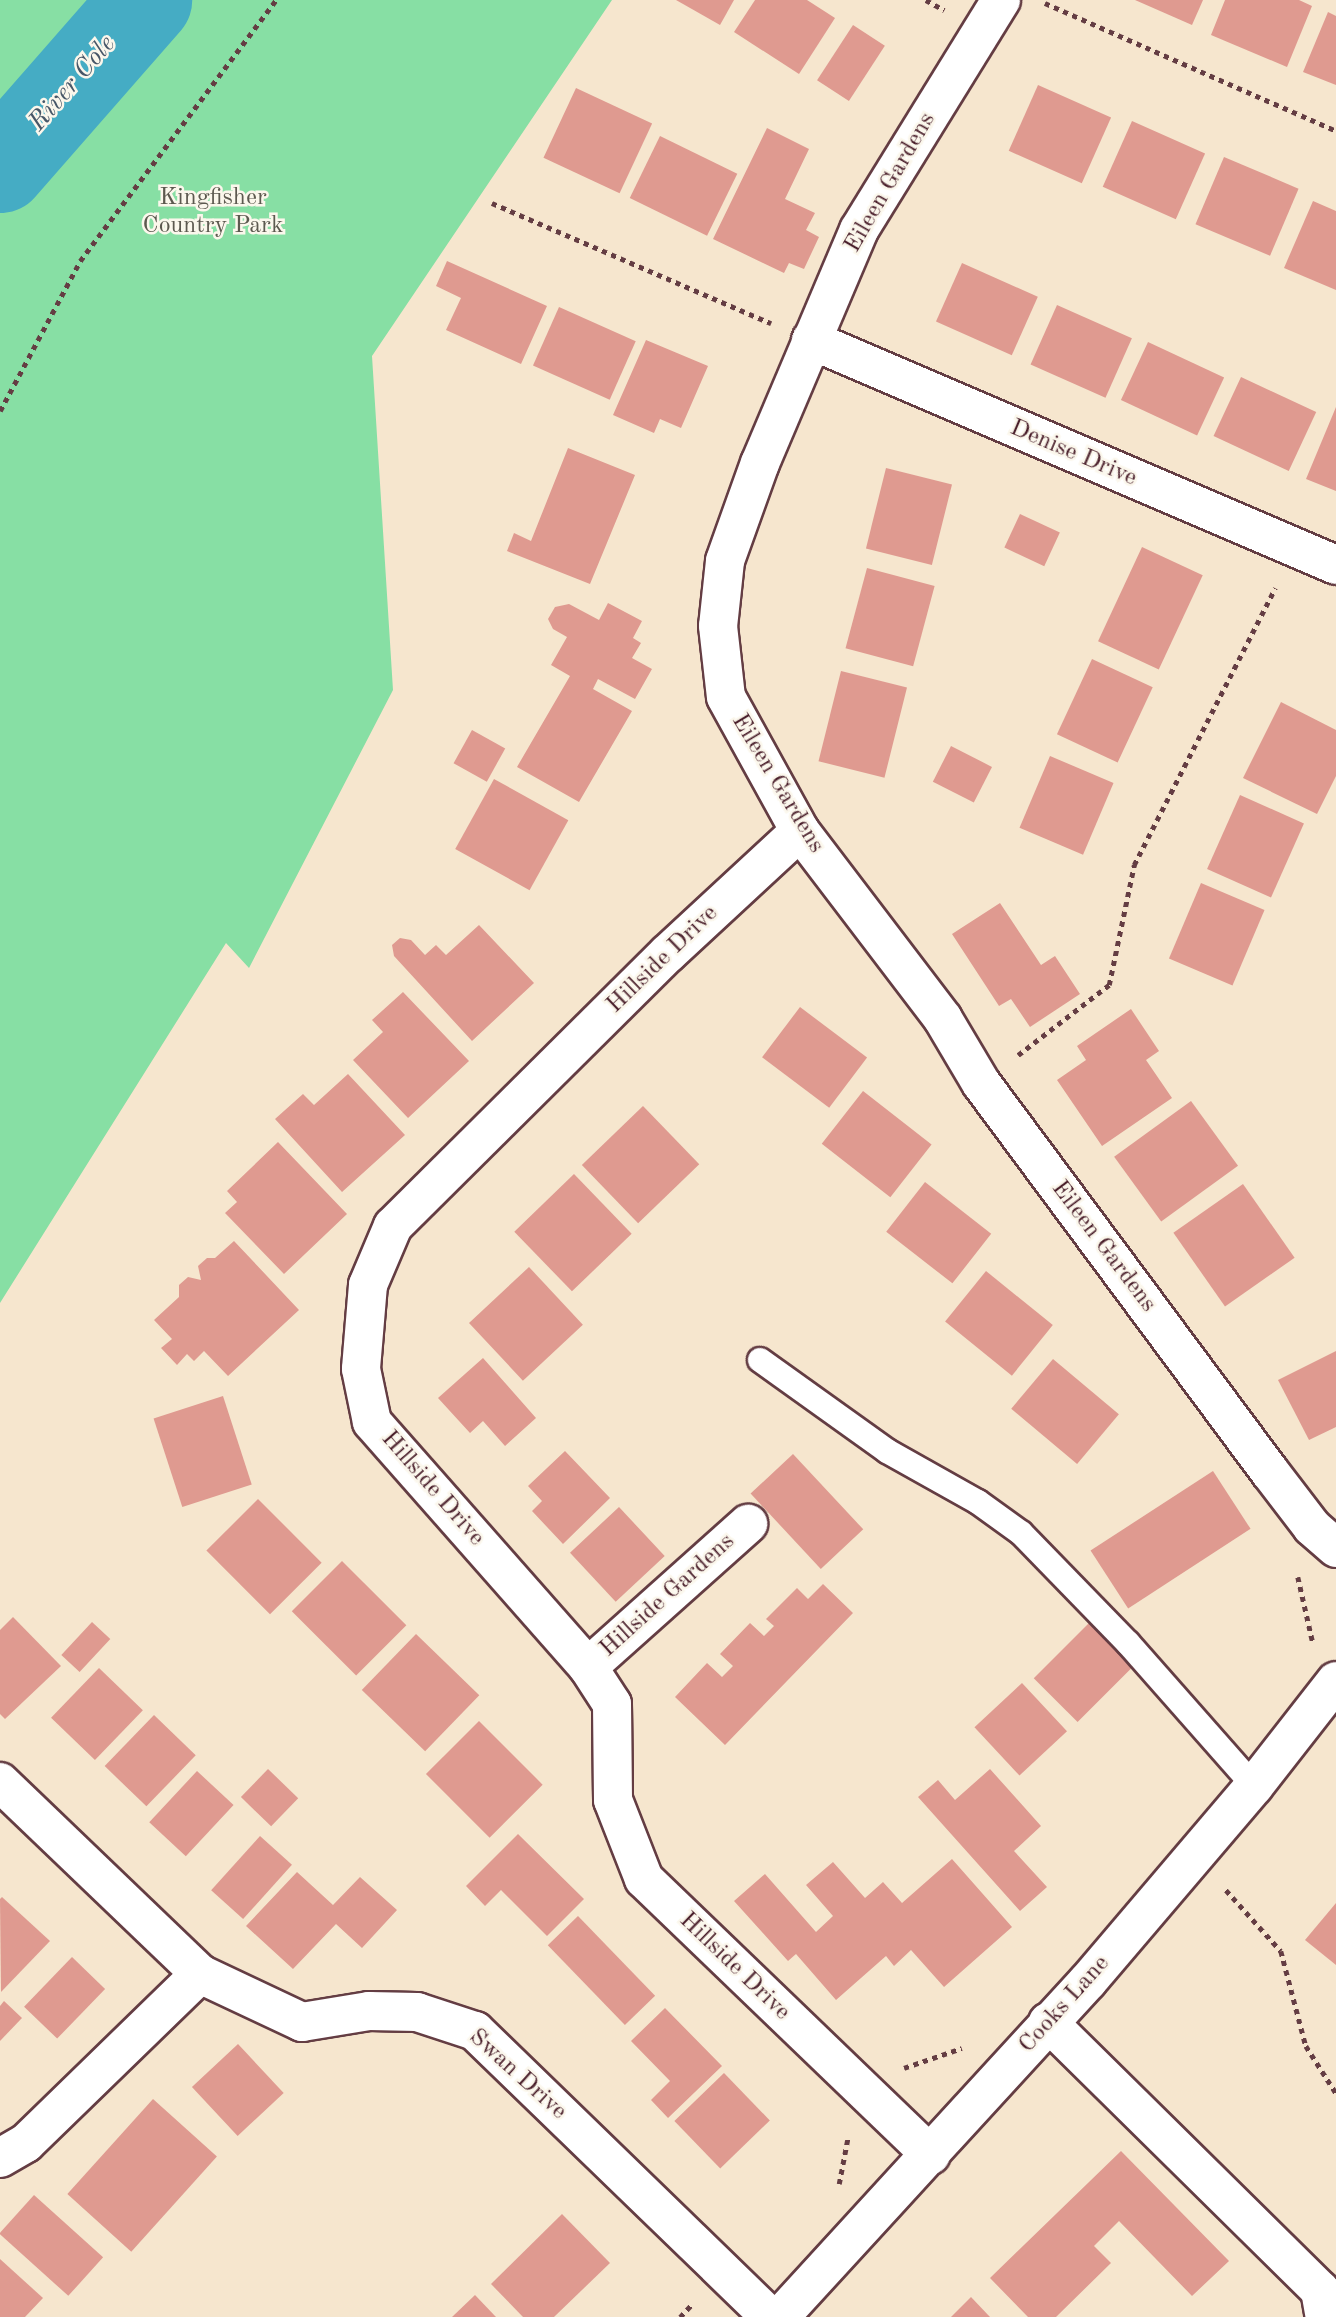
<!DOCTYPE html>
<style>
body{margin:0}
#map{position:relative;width:1336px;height:2317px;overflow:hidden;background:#f6e6ce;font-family:"Old Standard TT",serif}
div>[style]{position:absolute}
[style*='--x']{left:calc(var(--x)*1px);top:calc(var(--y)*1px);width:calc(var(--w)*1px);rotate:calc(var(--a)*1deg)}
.green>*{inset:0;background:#87dfa4}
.river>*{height:91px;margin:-45.5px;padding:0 45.5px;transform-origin:45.5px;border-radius:45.5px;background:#45acc4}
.building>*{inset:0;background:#df9a90;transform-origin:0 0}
.path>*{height:4.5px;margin-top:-2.25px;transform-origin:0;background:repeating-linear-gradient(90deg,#643d43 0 5px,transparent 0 10px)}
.roads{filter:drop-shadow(2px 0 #643d43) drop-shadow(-2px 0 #643d43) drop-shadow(0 2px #643d43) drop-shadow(0 -2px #643d43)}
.service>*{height:24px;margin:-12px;padding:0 12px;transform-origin:12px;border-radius:12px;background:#fff}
.minor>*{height:38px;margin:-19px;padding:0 19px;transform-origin:19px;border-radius:19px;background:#fff}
.tertiary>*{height:38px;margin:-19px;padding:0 19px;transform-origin:19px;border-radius:19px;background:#fff}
span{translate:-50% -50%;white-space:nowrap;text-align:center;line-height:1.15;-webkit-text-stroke:5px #fbf7ec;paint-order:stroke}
.street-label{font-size:24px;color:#4a1f2b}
.park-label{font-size:24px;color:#5c594f}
.water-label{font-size:26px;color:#485768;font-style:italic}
</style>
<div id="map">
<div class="green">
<div style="clip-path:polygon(0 0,612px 0,372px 356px,393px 690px,249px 968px,226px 943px,0 1303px)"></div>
</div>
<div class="river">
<div style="--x:0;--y:167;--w:222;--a:-48.8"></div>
</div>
<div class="building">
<div style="clip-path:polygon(676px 0,734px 0,720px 25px)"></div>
<div style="clip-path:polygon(755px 0,807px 0,835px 18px,799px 74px,734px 32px)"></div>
<div style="clip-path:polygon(1135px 0,1203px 0,1192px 25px)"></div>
<div style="clip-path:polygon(1225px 0,1299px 0,1312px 6px,1287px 67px,1211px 35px)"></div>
<div style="clip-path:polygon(1328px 12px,1336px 16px,1336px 85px,1303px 72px)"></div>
<div style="left:853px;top:25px;width:38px;height:66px;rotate:33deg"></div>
<div style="left:1038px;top:85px;width:80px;height:72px;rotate:24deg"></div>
<div style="left:576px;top:88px;width:84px;height:77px;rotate:25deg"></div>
<div style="left:1132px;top:121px;width:80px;height:72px;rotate:24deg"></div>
<div style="clip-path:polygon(767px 128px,809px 149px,785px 199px,815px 213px,806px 230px,819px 237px,804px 269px,789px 263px,784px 273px,713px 239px)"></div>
<div style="left:660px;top:136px;width:86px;height:69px;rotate:26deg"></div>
<div style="left:1224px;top:157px;width:81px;height:73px;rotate:23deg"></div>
<div style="clip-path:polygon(1313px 201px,1336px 211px,1336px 290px,1284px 268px)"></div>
<div style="clip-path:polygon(447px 261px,547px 306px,521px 364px,446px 330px,461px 298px,436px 286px)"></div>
<div style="left:962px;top:263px;width:83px;height:64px;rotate:24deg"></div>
<div style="left:1057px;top:305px;width:82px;height:65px;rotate:24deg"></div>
<div style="left:559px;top:307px;width:84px;height:64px;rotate:24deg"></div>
<div style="clip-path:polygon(646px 340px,708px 366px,681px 428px,660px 419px,654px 433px,613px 415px)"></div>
<div style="left:1148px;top:342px;width:84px;height:64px;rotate:25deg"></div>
<div style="left:1241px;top:377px;width:83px;height:65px;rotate:25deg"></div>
<div style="clip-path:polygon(1336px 407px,1336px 491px,1306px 479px)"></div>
<div style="clip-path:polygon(568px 448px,635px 475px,590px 584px,507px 551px,514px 533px,531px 541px)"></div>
<div style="left:886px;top:468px;width:68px;height:83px;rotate:14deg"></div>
<div style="left:1020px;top:514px;width:44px;height:37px;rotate:25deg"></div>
<div style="left:1142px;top:547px;width:67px;height:104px;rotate:25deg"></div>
<div style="left:867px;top:568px;width:70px;height:83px;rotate:15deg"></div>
<div style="clip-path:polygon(608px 603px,642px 621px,633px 638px,641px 643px,632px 658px,652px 669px,635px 699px,598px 679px,593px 689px,632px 711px,579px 802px,517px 767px,570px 676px,551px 665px,567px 637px,553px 629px,548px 619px,555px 607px,569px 604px,599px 620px)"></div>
<div style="left:1092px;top:659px;width:67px;height:83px;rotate:25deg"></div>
<div style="left:841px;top:671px;width:68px;height:93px;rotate:14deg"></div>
<div style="clip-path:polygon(1281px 702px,1336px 730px,1336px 776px,1317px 814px,1243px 778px)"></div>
<div style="left:472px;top:730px;width:38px;height:38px;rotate:29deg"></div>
<div style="left:951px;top:746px;width:46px;height:40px;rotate:27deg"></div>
<div style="left:1050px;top:756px;width:69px;height:78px;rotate:23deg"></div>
<div style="left:494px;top:779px;width:85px;height:80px;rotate:29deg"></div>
<div style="left:1240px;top:795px;width:70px;height:81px;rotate:24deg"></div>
<div style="left:1201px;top:883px;width:69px;height:82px;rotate:23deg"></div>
<div style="clip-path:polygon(1000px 903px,1041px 965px,1055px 956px,1080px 994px,1030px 1027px,1011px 999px,999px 1006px,952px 934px)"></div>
<div style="clip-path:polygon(479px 925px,534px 983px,472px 1041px,394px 956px,392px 945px,400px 938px,411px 940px,425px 955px,436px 945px,446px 955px)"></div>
<div style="clip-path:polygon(403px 992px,469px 1061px,408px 1118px,353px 1060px,383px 1032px,372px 1020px)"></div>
<div style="left:800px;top:1007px;width:84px;height:63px;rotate:37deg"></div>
<div style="clip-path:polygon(1131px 1009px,1159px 1051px,1146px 1060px,1172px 1098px,1102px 1146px,1057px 1080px,1086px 1060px,1077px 1046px)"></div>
<div style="clip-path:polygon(348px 1074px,405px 1135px,342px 1192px,275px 1119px,303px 1094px,314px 1105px)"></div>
<div style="left:863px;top:1091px;width:87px;height:67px;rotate:38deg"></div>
<div style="left:1191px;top:1101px;width:80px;height:95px;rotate:54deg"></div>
<div style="left:643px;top:1106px;width:81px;height:85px;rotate:46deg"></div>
<div style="clip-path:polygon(278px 1142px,347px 1214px,284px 1274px,225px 1213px,237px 1202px,227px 1191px)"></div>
<div style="left:574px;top:1174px;width:83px;height:83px;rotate:46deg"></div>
<div style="left:925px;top:1182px;width:84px;height:63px;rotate:38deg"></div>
<div style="left:1243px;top:1184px;width:90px;height:85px;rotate:55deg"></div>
<div style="clip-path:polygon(234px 1241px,299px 1310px,228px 1376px,204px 1351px,194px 1361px,187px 1354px,177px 1365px,161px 1348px,172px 1339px,154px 1320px,179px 1297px,179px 1285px,188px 1277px,201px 1280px,198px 1266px,207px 1258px,215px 1258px)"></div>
<div style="left:529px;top:1267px;width:79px;height:82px;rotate:47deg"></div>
<div style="left:986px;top:1271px;width:86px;height:65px;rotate:39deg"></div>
<div style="clip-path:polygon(1336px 1351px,1336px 1427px,1309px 1440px,1278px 1380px)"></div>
<div style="clip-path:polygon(483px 1358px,536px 1418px,505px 1446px,483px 1421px,470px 1433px,438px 1398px)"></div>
<div style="left:1053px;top:1359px;width:86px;height:65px;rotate:40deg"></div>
<div style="left:223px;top:1396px;width:93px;height:73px;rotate:72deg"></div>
<div style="clip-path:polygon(565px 1451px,610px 1498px,563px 1544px,532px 1511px,542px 1501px,528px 1486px)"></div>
<div style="left:793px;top:1454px;width:103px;height:58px;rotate:47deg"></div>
<div style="left:1213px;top:1471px;width:69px;height:146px;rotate:57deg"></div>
<div style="left:258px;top:1499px;width:90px;height:73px;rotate:45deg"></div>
<div style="left:619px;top:1507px;width:67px;height:67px;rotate:47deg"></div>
<div style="left:342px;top:1561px;width:91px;height:71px;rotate:45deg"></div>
<div style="clip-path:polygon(823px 1584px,853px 1613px,725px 1745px,675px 1697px,707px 1663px,722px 1677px,733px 1666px,720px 1654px,750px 1623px,764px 1636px,774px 1626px,766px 1619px,797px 1588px,808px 1599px)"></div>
<div style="clip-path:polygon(13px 1617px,61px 1666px,5px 1719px,0 1714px,0 1630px)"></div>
<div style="left:1091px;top:1621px;width:62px;height:81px;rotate:45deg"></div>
<div style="left:92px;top:1622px;width:25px;height:45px;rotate:43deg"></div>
<div style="left:416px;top:1634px;width:88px;height:78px;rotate:44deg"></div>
<div style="left:99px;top:1668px;width:61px;height:69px;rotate:44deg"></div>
<div style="left:1022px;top:1683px;width:66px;height:65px;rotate:47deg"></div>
<div style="left:154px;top:1715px;width:58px;height:71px;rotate:44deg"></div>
<div style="left:479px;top:1721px;width:90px;height:75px;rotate:45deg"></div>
<div style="left:268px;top:1769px;width:42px;height:39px;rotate:44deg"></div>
<div style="clip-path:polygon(990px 1769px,1041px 1826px,1014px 1851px,1047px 1887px,1020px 1911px,918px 1797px,938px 1780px,955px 1800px)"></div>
<div style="left:197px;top:1771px;width:50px;height:70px;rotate:43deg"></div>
<div style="clip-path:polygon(518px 1834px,584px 1899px,547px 1936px,501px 1890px,485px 1906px,466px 1886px)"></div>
<div style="left:260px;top:1836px;width:43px;height:73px;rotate:42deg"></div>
<div style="clip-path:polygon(952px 1859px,1012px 1927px,944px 1987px,911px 1950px,894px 1966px,886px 1956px,836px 2000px,796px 1954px,788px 1961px,734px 1901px,765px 1874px,816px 1932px,833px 1916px,806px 1885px,833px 1862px,865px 1898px,883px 1882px,902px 1903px)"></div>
<div style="clip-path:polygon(297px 1872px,333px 1905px,360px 1877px,397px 1910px,362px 1948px,336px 1924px,293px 1969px,246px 1926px)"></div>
<div style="clip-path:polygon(2px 1897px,50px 1941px,1px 1992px,0 1899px)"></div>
<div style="clip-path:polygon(1336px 1903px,1336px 1965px,1305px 1940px)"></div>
<div style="left:578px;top:1916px;width:111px;height:42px;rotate:46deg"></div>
<div style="left:72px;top:1957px;width:46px;height:69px;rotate:44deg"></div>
<div style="clip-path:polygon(4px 2001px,22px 2018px,0 2041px,0 2006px)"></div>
<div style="clip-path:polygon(665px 2008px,722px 2066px,668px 2118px,651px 2100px,670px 2081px,631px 2041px)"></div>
<div style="left:238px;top:2044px;width:67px;height:63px;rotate:47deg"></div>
<div style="left:724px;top:2073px;width:66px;height:69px;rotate:46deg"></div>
<div style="left:153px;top:2099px;width:86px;height:128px;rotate:42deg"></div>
<div style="clip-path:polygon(1121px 2151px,1229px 2261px,1192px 2296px,1119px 2221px,1094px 2246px,1111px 2263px,1056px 2317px,1028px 2317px,990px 2278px)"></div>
<div style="left:34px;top:2195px;width:93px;height:52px;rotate:42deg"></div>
<div style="clip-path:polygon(562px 2214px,610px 2263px,554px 2317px,523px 2317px,491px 2284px)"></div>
<div style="clip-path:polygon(0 2259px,43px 2298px,25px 2317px,0 2317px)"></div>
<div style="clip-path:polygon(475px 2295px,496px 2317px,452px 2317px)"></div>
<div style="clip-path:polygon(971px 2297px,990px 2317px,951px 2317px)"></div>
</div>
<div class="path">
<div style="--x:926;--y:0;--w:21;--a:29"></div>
<div style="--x:1045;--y:3;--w:318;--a:23.7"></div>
<div style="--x:492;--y:203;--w:304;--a:23.3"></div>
<div style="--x:0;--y:411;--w:170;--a:-61.9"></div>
<div style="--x:80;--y:261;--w:326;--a:-53.1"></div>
<div style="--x:1018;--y:1055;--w:115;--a:-37.6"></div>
<div style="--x:1109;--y:985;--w:123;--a:-78.2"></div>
<div style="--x:1134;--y:865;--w:311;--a:-63"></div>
<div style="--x:1298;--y:1577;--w:68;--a:77.2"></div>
<div style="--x:1226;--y:1890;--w:82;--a:48"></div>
<div style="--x:1281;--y:1951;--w:98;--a:75.3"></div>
<div style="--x:1306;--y:2046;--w:56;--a:57.4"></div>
<div style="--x:904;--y:2068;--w:61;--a:-19"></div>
<div style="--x:839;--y:2184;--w:48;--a:-79.2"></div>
<div style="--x:680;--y:2317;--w:16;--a:-47"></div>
</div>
<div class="roads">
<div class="service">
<div style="--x:760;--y:1360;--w:156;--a:35.6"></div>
<div style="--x:887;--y:1451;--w:104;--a:29.3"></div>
<div style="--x:978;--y:1502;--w:53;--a:35.8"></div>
<div style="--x:1021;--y:1533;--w:153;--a:45.8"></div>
<div style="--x:1128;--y:1643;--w:191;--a:48.6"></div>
</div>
<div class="minor">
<div style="--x:1001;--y:0;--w:270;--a:121.7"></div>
<div style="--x:859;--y:230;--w:253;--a:113"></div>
<div style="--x:760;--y:463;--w:104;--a:109.7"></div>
<div style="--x:725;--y:561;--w:65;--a:96.1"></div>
<div style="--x:718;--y:626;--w:71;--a:83.6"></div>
<div style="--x:726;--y:697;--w:153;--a:61.1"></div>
<div style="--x:800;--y:831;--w:236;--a:52.7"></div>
<div style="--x:943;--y:1019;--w:74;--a:59.3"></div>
<div style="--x:981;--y:1083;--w:485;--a:53.4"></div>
<div style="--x:1270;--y:1472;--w:69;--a:52.6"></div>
<div style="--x:1312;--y:1527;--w:32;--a:41"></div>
<div style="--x:811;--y:340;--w:571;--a:23.2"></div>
<div style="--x:800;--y:831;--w:181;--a:137.2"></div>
<div style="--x:667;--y:954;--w:386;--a:135.2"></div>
<div style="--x:393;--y:1226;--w:64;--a:113"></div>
<div style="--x:368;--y:1285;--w:84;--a:94.8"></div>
<div style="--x:361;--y:1369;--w:54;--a:78.3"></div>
<div style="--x:372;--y:1422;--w:327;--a:48.6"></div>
<div style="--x:588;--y:1667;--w:44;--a:57"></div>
<div style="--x:612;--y:1704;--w:96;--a:89.4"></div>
<div style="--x:613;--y:1800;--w:85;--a:68.6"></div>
<div style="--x:644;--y:1879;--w:398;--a:43.9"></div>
<div style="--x:588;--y:1667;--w:215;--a:-41.8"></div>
<div style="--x:0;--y:1782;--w:277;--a:43.8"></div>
<div style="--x:1048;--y:2022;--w:382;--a:44.6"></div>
<div style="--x:1320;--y:2290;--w:27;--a:80"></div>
<div style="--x:0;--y:2158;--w:30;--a:-30"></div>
<div style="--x:26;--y:2143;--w:243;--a:-44.2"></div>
<div style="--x:200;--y:1974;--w:113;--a:25.2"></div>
<div style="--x:302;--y:2022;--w:68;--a:-9.3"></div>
<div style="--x:369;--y:2011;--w:48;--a:1.2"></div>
<div style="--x:417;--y:2012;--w:61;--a:18.1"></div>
<div style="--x:475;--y:2031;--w:411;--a:44.1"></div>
</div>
<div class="tertiary">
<div style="--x:780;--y:2317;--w:456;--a:-47.5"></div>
<div style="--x:1088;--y:1981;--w:256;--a:-49.6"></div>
<div style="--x:1254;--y:1786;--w:133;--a:-52"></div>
</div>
</div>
<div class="street-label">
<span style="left:891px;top:183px;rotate:-60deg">Eileen Gardens</span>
<span style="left:1073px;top:454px;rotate:23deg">Denise Drive</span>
<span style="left:777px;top:784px;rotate:59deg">Eileen Gardens</span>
<span style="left:663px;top:960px;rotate:-44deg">Hillside Drive</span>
<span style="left:1103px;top:1247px;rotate:53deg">Eileen Gardens</span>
<span style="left:432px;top:1489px;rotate:49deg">Hillside Drive</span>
<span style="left:668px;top:1596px;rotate:-42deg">Hillside Gardens</span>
<span style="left:734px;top:1967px;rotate:44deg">Hillside Drive</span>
<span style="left:1065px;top:2005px;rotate:-48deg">Cooks Lane</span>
<span style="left:517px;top:2075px;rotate:42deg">Swan Drive</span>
</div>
<div class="park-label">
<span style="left:213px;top:213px">Kingfisher<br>Country Park</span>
</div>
<div class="water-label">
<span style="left:73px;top:84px;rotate:-49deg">River Cole</span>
</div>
</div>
